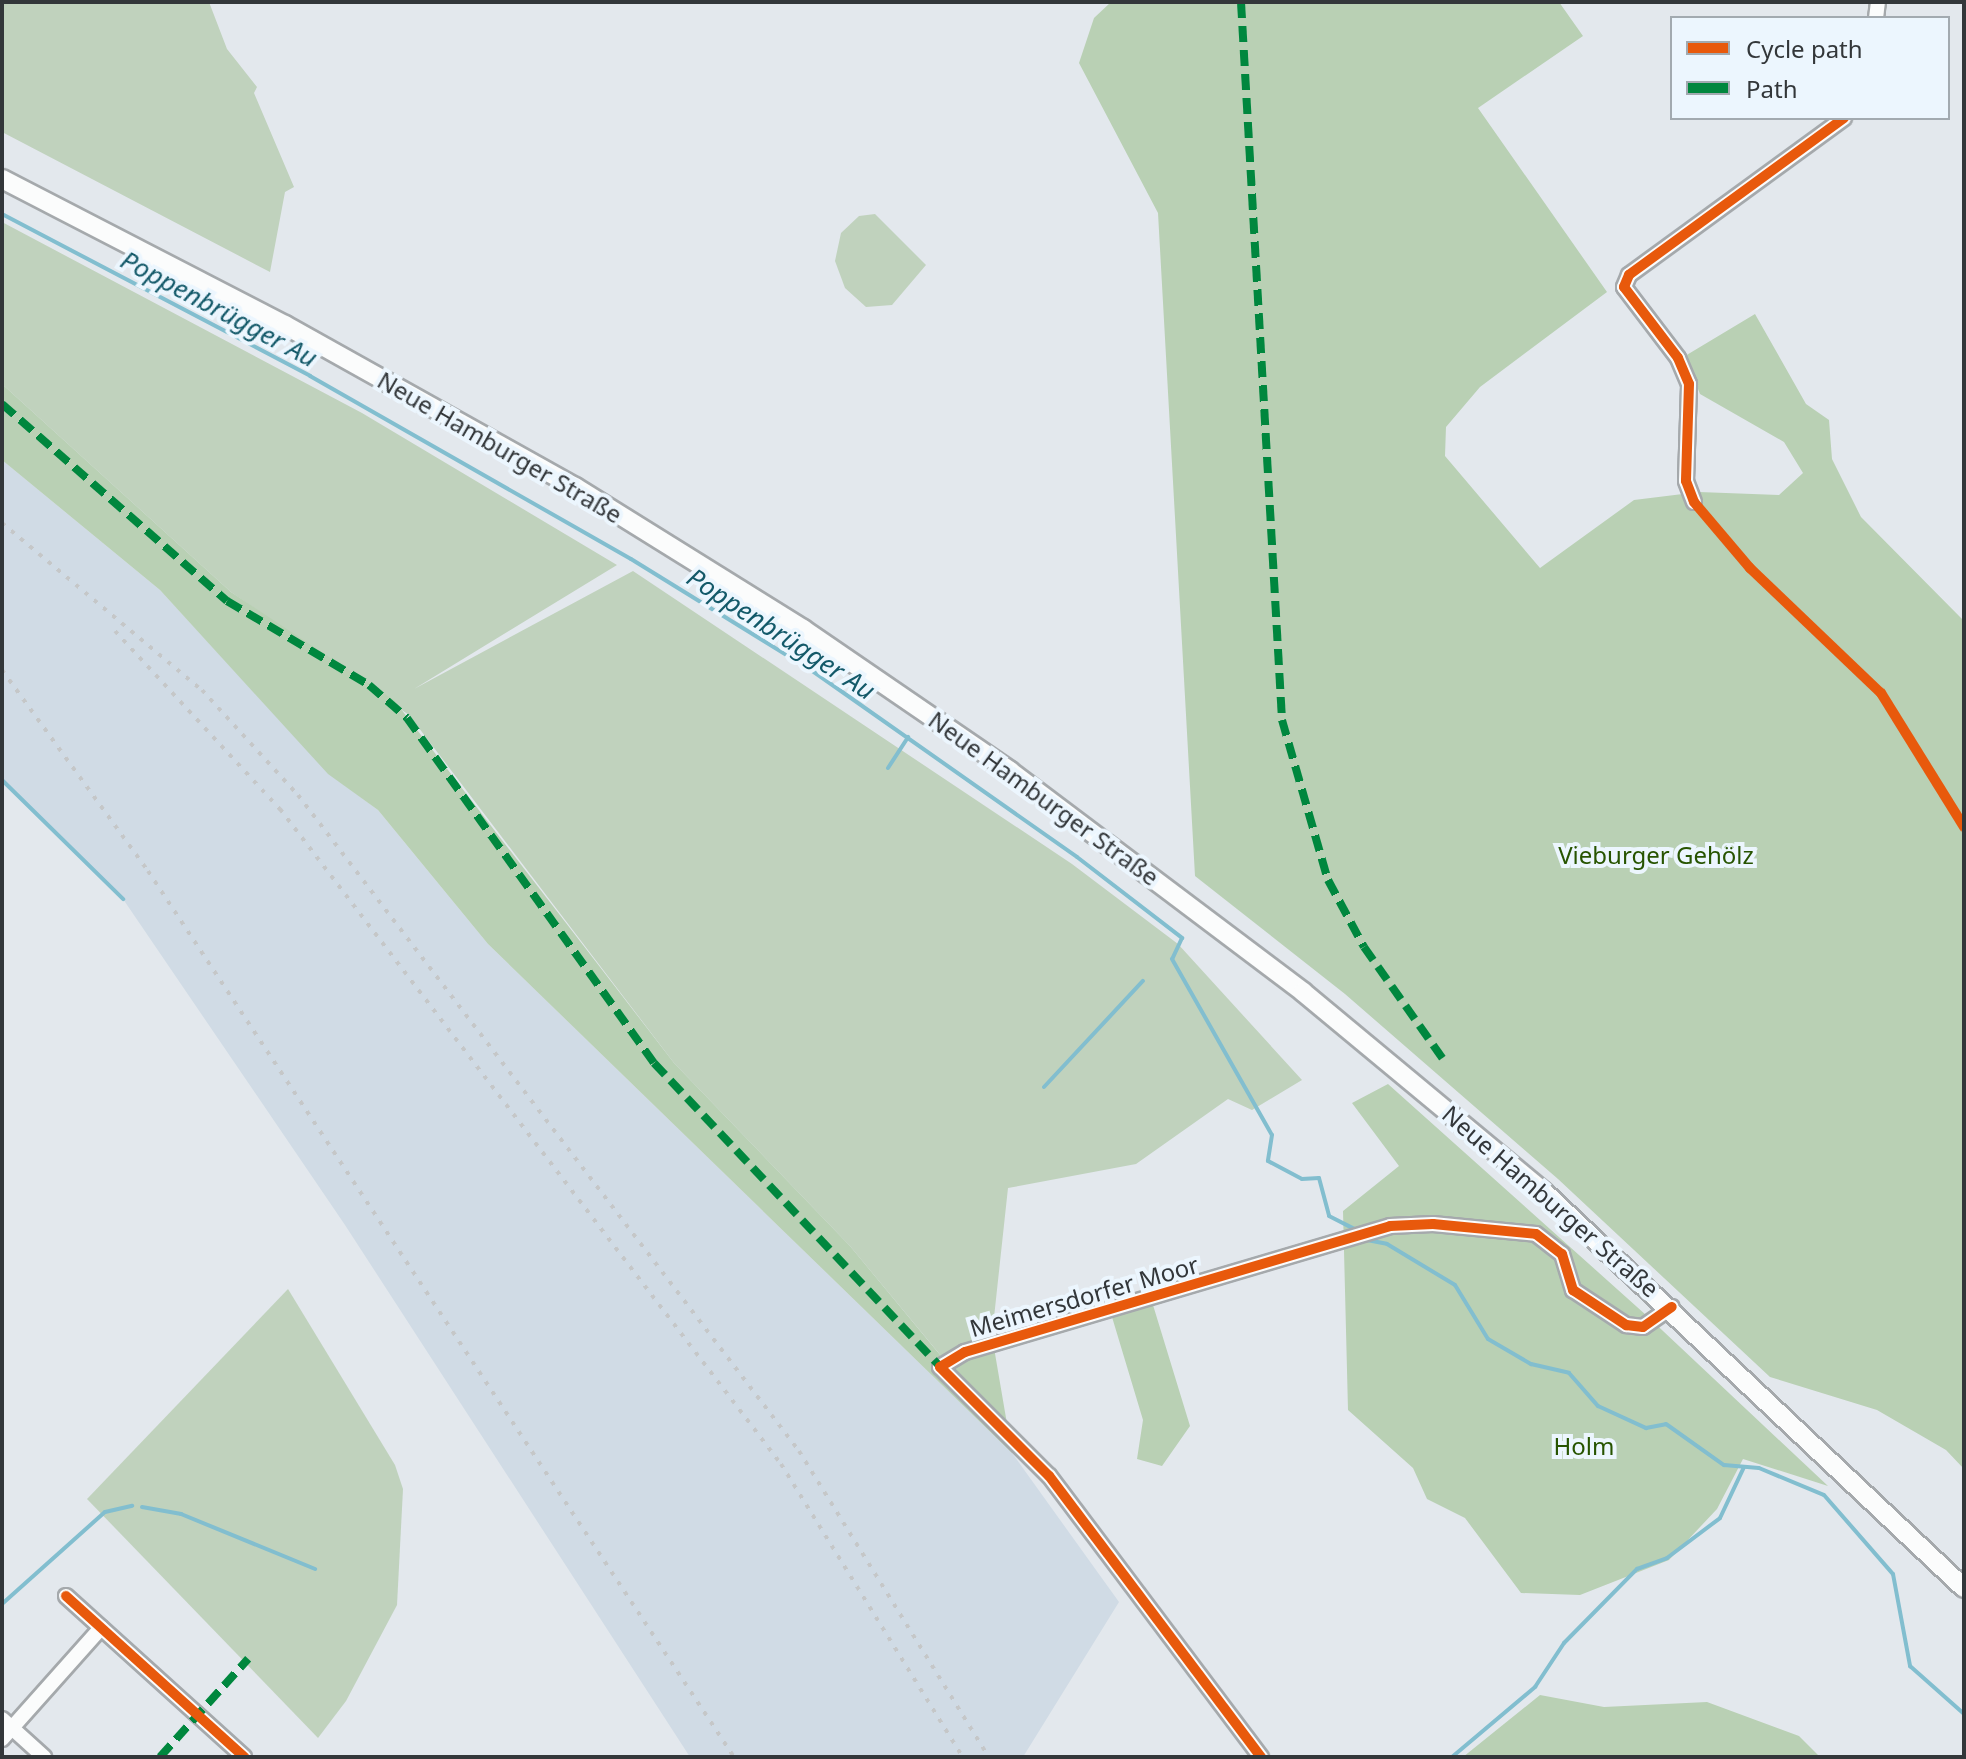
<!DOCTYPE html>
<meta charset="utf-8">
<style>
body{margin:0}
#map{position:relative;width:1966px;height:1759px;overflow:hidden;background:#e3e8ed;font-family:"Noto Sans",sans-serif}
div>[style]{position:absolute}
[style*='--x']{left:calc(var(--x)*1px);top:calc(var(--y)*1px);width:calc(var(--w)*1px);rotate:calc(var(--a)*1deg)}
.built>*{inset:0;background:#d0dbe5}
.green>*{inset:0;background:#c0d2bd}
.forest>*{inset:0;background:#b9d0b4}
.stream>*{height:4px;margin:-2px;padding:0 2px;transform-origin:2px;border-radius:2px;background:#82becf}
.roads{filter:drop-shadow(2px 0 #a5a9ac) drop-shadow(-2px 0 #a5a9ac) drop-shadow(0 2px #a5a9ac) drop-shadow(0 -2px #a5a9ac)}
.minor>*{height:14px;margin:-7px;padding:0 7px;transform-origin:7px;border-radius:7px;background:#fbfcfc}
.major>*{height:18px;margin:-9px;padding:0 9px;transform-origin:9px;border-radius:9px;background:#fbfcfc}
.rail>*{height:4px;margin-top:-2px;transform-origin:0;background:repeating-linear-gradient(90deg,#c5c7c8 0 4px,transparent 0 12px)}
.quiet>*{height:8px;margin-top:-4px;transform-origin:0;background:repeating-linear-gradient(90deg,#00873e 0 16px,transparent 0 24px)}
.cycleway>*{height:10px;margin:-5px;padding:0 5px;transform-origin:5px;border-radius:5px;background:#e8590c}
span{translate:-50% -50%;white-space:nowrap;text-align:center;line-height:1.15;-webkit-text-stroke:8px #ecf6fe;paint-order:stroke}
.street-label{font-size:24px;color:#33373a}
.park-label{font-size:24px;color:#275401}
.water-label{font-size:26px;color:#135969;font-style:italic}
.frame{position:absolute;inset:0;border:4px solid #33373a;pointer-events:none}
.legend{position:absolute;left:1670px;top:16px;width:280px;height:104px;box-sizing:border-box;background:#ecf6fe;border:2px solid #a2aab0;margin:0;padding:10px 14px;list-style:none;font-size:24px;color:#33373a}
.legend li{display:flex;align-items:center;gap:16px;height:40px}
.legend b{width:40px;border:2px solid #a2aab0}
</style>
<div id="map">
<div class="built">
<div style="clip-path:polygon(2px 460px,160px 590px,328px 773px,378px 810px,488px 944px,1012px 1453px,1119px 1602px,1023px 1757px,690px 1757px,345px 1225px,123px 899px,2px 780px)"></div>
</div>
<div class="green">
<div style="clip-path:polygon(2px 2px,209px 2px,227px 49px,257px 87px,254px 93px,294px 187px,285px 192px,270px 272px,2px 132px)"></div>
<div style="clip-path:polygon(875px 214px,926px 265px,892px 305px,866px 307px,845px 288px,835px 261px,841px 233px,859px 216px)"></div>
<div style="clip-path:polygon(2px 222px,362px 413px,617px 565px,414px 689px,633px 571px,1072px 864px,1178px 944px,1302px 1080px,1252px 1110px,1228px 1099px,1136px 1164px,1008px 1188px,992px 1336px,942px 1357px,850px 1246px,674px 1063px,409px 715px,231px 592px,2px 384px)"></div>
<div style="clip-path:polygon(288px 1289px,395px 1465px,403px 1489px,397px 1605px,346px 1701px,318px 1738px,87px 1499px)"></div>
</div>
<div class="forest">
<div style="clip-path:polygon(1111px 2px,1559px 2px,1583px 36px,1478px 108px,1607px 292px,1480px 387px,1446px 427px,1445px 456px,1540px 568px,1634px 500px,1699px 492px,1779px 495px,1803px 473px,1784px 442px,1700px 394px,1685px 356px,1755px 314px,1806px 404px,1829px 420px,1832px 459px,1861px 517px,1964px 621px,1964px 1469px,1946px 1450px,1877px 1410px,1770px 1377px,1558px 1179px,1345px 994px,1195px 876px,1158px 213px,1079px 63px,1094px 18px)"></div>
<div style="clip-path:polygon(2px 384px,231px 592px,394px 700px,674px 1063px,850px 1246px,941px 1356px,992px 1336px,1012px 1453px,488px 944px,378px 810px,328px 774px,160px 590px,2px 460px)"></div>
<div style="clip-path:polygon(1388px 1084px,1646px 1315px,1828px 1486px,1743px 1459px,1717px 1509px,1669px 1560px,1580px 1595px,1521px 1593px,1465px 1518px,1427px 1499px,1413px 1468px,1348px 1410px,1343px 1211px,1399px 1166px,1352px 1103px)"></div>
<div style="clip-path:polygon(1153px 1305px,1190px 1426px,1162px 1466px,1137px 1459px,1143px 1420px,1112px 1317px)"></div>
<div style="clip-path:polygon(1540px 1695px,1604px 1707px,1707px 1702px,1799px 1736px,1820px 1757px,1463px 1757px)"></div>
</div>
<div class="stream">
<div style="--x:2;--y:214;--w:348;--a:27.7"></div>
<div style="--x:310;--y:376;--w:369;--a:29.7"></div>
<div style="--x:631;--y:559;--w:211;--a:31.7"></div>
<div style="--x:811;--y:670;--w:325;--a:35.1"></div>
<div style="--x:1077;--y:857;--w:133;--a:37.6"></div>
<div style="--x:1182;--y:938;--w:23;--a:115"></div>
<div style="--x:1172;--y:959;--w:202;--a:60.4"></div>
<div style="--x:1272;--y:1135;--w:26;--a:99"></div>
<div style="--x:1268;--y:1161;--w:38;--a:28"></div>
<div style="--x:1302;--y:1179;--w:17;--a:-3"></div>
<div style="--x:1319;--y:1178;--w:39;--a:75"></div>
<div style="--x:1329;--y:1216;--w:30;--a:27"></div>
<div style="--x:888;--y:768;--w:37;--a:-57"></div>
<div style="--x:2;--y:780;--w:170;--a:44.5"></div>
<div style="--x:1044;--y:1087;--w:145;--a:-47"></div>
<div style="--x:1367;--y:1240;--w:20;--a:11"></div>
<div style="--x:1387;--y:1244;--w:79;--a:31.1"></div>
<div style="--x:1455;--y:1285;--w:63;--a:58.6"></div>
<div style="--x:1488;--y:1339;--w:50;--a:30.2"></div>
<div style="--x:1531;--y:1364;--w:39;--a:13"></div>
<div style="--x:1569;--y:1373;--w:44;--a:48.7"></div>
<div style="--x:1598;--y:1406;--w:53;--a:24.6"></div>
<div style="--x:1646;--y:1428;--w:20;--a:-11"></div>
<div style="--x:1666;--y:1424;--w:71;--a:35.3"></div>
<div style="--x:1724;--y:1465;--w:35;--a:5"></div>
<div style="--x:1759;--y:1468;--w:70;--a:22.6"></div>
<div style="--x:1824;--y:1495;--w:105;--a:48.9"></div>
<div style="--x:1893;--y:1574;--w:94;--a:79.5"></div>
<div style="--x:1910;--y:1666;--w:72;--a:41.6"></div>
<div style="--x:142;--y:1507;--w:40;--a:10"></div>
<div style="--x:181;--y:1514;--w:145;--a:22.3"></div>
<div style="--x:2;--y:1604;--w:138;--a:-41.8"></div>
<div style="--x:105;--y:1512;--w:28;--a:-13"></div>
<div style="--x:1452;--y:1757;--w:109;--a:-40.1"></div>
<div style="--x:1535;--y:1687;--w:53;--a:-56.6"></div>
<div style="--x:1564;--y:1643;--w:104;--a:-45.4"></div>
<div style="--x:1637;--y:1569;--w:32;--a:-20"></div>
<div style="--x:1667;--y:1558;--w:66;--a:-37"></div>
<div style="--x:1720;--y:1518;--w:56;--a:-64.8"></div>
</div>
<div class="roads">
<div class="minor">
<div style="--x:1876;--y:18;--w:16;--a:-83"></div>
<div style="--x:1694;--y:502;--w:22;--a:-111"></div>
<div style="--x:1686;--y:481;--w:97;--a:-88.2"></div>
<div style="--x:1689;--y:384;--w:28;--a:-113"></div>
<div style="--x:1678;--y:358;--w:89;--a:-127.3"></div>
<div style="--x:1624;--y:287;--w:13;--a:-67"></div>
<div style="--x:1629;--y:275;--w:266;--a:-36.1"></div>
<div style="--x:66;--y:1596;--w:240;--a:42.1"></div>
<div style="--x:2;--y:1719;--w:57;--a:42.1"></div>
<div style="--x:2;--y:1739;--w:149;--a:-48.3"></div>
<div style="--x:1261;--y:1757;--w:352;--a:-127"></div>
<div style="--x:1049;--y:1476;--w:154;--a:-135"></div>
<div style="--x:940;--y:1367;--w:29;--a:-31"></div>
<div style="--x:965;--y:1352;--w:443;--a:-16.5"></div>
<div style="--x:1390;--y:1226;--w:43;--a:-2.7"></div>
<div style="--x:1433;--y:1224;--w:103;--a:5.5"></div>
<div style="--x:1536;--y:1234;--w:33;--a:38"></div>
<div style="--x:1562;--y:1254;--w:38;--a:73"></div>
<div style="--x:1573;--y:1290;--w:64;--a:33.4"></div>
<div style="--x:1626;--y:1325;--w:17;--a:7"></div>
<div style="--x:1643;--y:1327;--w:35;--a:-35"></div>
</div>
<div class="major">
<div style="--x:2;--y:179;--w:318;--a:27.3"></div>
<div style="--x:285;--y:325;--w:332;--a:29.2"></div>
<div style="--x:575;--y:487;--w:269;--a:31.9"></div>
<div style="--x:803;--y:629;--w:251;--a:34.4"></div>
<div style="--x:1010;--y:771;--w:367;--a:37"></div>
<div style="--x:1303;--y:992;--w:313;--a:39.7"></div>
<div style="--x:1544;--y:1192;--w:577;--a:43.32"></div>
</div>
</div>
<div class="rail">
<div style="--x:2;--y:523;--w:261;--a:39.9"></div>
<div style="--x:202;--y:690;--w:142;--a:47.6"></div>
<div style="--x:298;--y:795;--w:825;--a:52.63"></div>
<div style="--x:799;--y:1451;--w:360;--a:58.2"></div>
<div style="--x:115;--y:631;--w:243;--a:47.2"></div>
<div style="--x:280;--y:809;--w:825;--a:52.59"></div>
<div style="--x:781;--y:1464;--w:345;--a:58.2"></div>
<div style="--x:2;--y:670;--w:248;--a:54"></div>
<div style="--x:148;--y:871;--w:1062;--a:56.52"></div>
</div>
<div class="quiet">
<div style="--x:1241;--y:2;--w:719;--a:86.73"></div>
<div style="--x:1282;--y:720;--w:166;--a:74"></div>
<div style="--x:1328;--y:880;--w:76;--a:61.8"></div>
<div style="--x:1364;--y:947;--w:137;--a:54.8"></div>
<div style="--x:2;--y:404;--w:299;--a:41.2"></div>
<div style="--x:227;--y:601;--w:165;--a:30.6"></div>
<div style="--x:369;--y:685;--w:50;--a:41"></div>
<div style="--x:407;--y:718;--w:424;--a:54.4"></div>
<div style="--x:654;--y:1063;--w:417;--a:46.7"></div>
<div style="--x:160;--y:1757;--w:132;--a:-48.1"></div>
</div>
<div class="cycleway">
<div style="--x:1844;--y:118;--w:266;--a:143.9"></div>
<div style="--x:1629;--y:275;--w:13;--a:113"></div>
<div style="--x:1624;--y:287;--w:89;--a:52.7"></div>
<div style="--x:1678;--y:358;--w:28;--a:67"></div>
<div style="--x:1689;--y:384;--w:97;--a:91.8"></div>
<div style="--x:1686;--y:481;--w:22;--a:69"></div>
<div style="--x:1694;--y:502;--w:87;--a:49.7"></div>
<div style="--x:1750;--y:568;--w:181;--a:43.7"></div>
<div style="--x:1881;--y:693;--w:158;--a:58.2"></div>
<div style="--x:66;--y:1596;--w:240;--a:42.1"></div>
<div style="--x:1261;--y:1757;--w:352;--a:-127"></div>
<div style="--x:1049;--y:1476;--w:154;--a:-135"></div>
<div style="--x:940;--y:1367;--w:29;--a:-31"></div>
<div style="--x:965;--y:1352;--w:443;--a:-16.5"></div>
<div style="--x:1390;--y:1226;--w:43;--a:-2.7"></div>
<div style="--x:1433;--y:1224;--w:103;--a:5.5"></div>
<div style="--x:1536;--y:1234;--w:33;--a:38"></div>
<div style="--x:1562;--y:1254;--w:38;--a:73"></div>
<div style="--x:1573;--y:1290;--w:64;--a:33.4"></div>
<div style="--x:1626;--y:1325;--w:17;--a:7"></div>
<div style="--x:1643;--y:1327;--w:35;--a:-35"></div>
</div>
<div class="street-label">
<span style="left:500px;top:447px;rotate:30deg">Neue Hamburger Straße</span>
<span style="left:1044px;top:798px;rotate:36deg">Neue Hamburger Straße</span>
<span style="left:1551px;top:1201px;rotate:41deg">Neue Hamburger Straße</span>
<span style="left:1084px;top:1296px;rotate:-16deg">Meimersdorfer Moor</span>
</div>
<div class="park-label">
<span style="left:1656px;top:855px">Vieburger Gehölz</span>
<span style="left:1584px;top:1446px">Holm</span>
</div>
<div class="water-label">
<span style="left:219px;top:309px;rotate:28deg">Poppenbrügger Au</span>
<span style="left:781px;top:634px;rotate:33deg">Poppenbrügger Au</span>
</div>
<div class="frame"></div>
<ul class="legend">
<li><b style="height:10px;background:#e8590c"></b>Cycle path</li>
<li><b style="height:10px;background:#00873e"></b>Path</li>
</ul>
</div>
